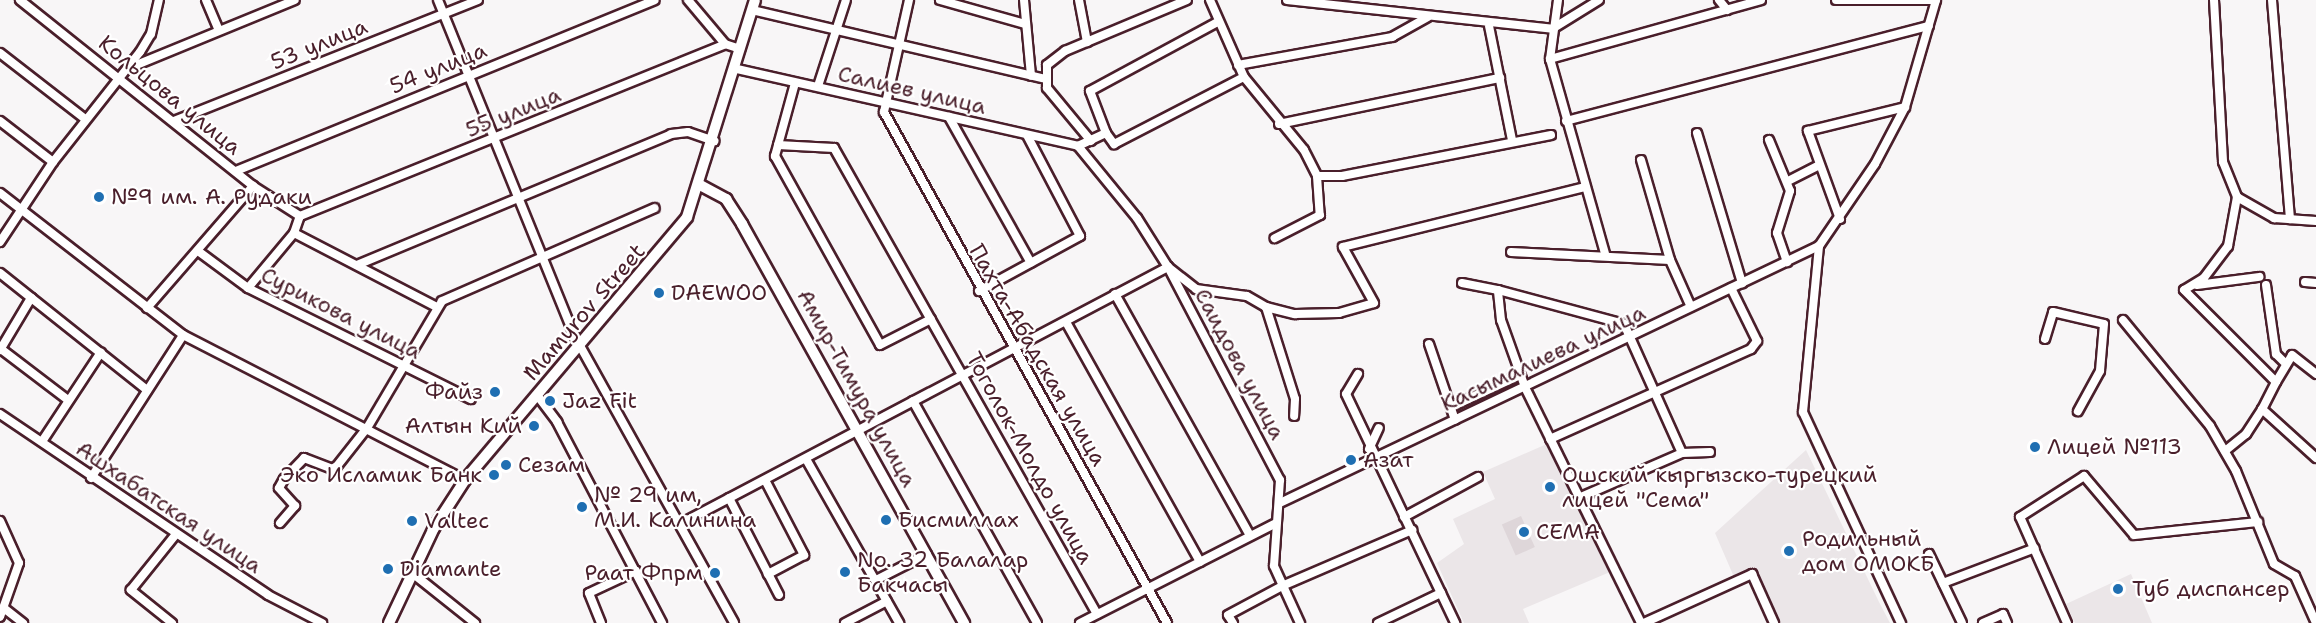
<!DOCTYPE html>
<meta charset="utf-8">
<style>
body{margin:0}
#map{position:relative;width:2316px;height:623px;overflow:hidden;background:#f8f6f7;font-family:"Shantell Sans",sans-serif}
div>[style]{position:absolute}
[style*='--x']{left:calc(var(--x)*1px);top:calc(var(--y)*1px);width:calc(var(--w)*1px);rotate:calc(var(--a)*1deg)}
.built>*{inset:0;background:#ebe6e8}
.green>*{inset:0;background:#ded6d9;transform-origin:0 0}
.roads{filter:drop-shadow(2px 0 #4a1f2b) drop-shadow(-2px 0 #4a1f2b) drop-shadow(0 2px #4a1f2b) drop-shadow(0 -2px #4a1f2b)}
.minor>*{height:8px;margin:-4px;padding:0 4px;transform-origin:4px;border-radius:4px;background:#fff}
.major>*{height:10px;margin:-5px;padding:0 5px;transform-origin:5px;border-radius:5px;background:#fff}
.dots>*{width:16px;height:16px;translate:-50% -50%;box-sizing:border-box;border:3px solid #fff;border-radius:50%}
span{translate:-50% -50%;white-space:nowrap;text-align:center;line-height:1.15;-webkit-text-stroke:4.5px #fff;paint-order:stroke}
.street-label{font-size:22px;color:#4a1f2b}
.poi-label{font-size:22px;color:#4a1f2b}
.left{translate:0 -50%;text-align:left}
.right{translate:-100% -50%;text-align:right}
</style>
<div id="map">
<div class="built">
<div style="clip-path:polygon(1549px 443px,1610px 572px,1523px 609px,1529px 623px,1464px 623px,1437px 563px,1464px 544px,1453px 519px,1495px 499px,1483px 472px)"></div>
<div style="clip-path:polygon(1806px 450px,1879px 602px,1890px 623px,1779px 623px,1754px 569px,1734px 577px,1715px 533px)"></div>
<div style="clip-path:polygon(2131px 574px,2152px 623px,2075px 623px,2066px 604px)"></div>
</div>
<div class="green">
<div style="left:1521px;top:516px;width:34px;height:21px;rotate:66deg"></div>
</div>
<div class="roads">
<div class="minor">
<div style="--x:20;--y:0;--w:298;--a:38.6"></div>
<div style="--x:253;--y:186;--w:56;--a:32.6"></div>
<div style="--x:206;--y:0;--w:33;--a:67"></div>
<div style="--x:438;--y:0;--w:362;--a:67.9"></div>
<div style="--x:574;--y:335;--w:329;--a:60.9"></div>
<div style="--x:688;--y:0;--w:57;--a:49.9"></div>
<div style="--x:909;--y:0;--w:115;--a:102.6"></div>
<div style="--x:884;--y:112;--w:584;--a:61.02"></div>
<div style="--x:940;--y:0;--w:88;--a:15.8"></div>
<div style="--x:1024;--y:0;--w:76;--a:84.7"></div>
<div style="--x:1079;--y:0;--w:43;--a:79.2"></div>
<div style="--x:1210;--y:0;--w:84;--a:66.2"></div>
<div style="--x:1244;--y:77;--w:94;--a:50.6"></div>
<div style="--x:1304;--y:150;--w:29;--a:63"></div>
<div style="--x:1317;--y:176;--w:39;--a:86"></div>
<div style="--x:1320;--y:215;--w:51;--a:152.9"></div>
<div style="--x:1287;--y:0;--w:267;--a:6.2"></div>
<div style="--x:1552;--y:29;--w:55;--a:-31.7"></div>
<div style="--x:1558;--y:0;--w:60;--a:97.7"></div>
<div style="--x:1550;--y:59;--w:202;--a:74.2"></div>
<div style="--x:1719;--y:0;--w:13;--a:51"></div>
<div style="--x:1836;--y:0;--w:100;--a:0"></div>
<div style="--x:2214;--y:0;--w:162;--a:86.8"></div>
<div style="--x:2223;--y:162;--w:38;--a:68"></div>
<div style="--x:2237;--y:197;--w:50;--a:100.4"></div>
<div style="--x:2228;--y:246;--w:40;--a:127"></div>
<div style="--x:2204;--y:278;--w:23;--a:149"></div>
<div style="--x:2184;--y:290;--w:130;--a:45"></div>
<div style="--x:2276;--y:382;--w:30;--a:117"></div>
<div style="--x:2272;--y:0;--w:220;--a:85.3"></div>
<div style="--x:752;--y:10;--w:299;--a:13.2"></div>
<div style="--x:1489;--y:26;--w:116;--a:78.6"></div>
<div style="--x:0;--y:53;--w:108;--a:37.8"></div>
<div style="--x:1550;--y:59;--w:219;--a:-15.6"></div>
<div style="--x:1238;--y:65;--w:157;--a:-10.3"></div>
<div style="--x:1392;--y:37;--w:41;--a:-29.1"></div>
<div style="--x:129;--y:68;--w:179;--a:-22.3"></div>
<div style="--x:737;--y:69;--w:350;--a:12.7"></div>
<div style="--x:1078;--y:146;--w:31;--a:-25"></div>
<div style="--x:1106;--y:133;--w:14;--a:54"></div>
<div style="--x:1114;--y:144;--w:146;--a:-27.3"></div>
<div style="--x:795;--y:83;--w:76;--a:105.3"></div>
<div style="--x:775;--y:156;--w:216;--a:60.9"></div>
<div style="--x:880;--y:345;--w:57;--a:-27"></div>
<div style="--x:818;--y:86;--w:90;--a:-72"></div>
<div style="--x:949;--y:117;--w:167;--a:60.7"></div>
<div style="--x:0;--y:121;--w:67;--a:37.7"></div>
<div style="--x:174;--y:121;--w:327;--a:-21.7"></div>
<div style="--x:1566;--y:121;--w:375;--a:-14.7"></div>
<div style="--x:1279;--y:124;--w:226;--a:-11.8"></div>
<div style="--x:1106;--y:133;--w:45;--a:-110.9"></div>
<div style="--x:1090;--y:91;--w:143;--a:-28.4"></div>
<div style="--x:1697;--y:133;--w:157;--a:73.3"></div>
<div style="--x:1769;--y:140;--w:55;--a:67.6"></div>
<div style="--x:1790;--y:191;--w:44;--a:107.2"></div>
<div style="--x:1777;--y:233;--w:31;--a:71"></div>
<div style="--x:1091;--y:141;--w:69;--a:-129.7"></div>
<div style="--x:1047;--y:88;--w:23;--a:-90"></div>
<div style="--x:1047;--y:65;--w:23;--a:-38"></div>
<div style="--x:1065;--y:51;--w:132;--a:-22.7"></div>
<div style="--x:778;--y:145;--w:56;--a:3.1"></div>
<div style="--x:834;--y:148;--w:535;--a:60.56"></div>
<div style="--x:1078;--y:146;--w:93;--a:50.7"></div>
<div style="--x:1137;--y:218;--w:58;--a:57.7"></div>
<div style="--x:1168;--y:267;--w:241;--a:62.3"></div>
<div style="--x:1280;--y:480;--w:86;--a:94"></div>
<div style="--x:1274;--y:566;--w:63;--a:65.5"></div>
<div style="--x:1641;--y:160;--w:104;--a:73.8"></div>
<div style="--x:1670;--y:260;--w:51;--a:65.9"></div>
<div style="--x:236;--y:171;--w:452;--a:-22.2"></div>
<div style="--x:1317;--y:176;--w:25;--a:0"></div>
<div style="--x:1342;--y:176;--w:213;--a:-11.1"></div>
<div style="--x:1788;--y:181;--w:35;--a:-27"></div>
<div style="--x:0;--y:193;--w:232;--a:37.8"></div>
<div style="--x:183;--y:335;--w:317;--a:27.2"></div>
<div style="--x:2237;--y:197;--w:43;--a:29.6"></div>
<div style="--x:2274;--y:218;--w:42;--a:4.1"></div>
<div style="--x:300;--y:216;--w:458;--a:-22"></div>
<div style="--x:725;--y:44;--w:16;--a:18"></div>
<div style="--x:1840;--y:219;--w:94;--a:-110"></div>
<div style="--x:1808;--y:131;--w:100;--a:-13.9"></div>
<div style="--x:294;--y:233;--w:161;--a:27.4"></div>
<div style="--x:0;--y:242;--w:96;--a:-56.5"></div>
<div style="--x:53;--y:162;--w:140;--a:-51.7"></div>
<div style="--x:140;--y:52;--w:21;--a:-59"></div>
<div style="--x:151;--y:34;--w:35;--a:-77"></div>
<div style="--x:1819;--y:246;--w:167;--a:95.5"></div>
<div style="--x:1803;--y:412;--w:233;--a:65.1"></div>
<div style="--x:198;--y:251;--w:62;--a:36.5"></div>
<div style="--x:248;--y:288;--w:249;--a:26.5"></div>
<div style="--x:1511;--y:252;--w:159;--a:2.9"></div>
<div style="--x:357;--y:265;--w:340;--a:-22.6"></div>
<div style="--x:671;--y:134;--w:17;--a:-7"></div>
<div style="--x:688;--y:132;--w:28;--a:19"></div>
<div style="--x:0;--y:273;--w:188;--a:38.5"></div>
<div style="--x:2305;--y:282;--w:11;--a:5"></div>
<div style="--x:1462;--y:283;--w:37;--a:11"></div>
<div style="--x:2197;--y:285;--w:63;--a:-7.4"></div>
<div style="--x:2266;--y:285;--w:70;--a:81.8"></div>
<div style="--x:2276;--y:354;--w:11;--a:45"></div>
<div style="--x:248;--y:288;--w:72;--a:-50.1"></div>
<div style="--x:294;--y:233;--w:18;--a:-71"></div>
<div style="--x:979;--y:291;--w:115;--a:-28.6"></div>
<div style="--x:1080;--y:236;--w:114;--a:-117.7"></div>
<div style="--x:1115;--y:294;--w:277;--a:60.8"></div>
<div style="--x:1266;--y:307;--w:30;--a:14"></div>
<div style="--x:1295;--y:314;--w:44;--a:-1.3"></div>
<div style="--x:1339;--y:313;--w:36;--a:-16"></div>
<div style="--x:1374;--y:303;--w:64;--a:-119"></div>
<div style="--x:1343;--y:247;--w:249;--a:-13.9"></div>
<div style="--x:147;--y:308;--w:162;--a:-49"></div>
<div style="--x:2123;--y:320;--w:137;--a:50.6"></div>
<div style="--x:2210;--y:426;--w:52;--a:60"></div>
<div style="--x:2236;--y:471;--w:100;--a:67.8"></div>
<div style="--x:2274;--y:564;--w:24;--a:30"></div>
<div style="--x:2295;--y:576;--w:51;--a:65.9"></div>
<div style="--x:1066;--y:322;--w:275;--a:60.8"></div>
<div style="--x:2045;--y:339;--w:28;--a:-73"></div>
<div style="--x:2053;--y:312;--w:52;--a:13.2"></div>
<div style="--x:2104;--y:324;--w:47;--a:94.9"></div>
<div style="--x:2100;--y:371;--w:46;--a:118.8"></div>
<div style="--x:1429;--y:344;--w:80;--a:71.1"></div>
<div style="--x:1;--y:349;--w:84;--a:37.3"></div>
<div style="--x:0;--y:350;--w:61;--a:-59.2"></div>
<div style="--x:1358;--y:374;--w:23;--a:121"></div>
<div style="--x:1346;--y:394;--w:254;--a:64.5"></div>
<div style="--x:2276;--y:382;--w:31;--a:-59"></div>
<div style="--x:2292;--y:355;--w:31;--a:38"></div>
<div style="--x:537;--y:395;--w:34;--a:53"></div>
<div style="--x:557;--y:422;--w:227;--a:62.4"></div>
<div style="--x:913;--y:401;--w:254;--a:60.8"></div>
<div style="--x:1451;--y:407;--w:76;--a:-24.9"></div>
<div style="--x:0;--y:414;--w:323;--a:34"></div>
<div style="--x:268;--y:595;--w:61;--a:27.4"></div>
<div style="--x:1550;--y:439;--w:220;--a:-24.1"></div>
<div style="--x:1751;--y:349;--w:10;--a:-53"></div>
<div style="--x:1757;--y:341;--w:59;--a:-116.1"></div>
<div style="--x:43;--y:440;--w:105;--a:-56.6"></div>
<div style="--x:1369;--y:449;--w:23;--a:-65"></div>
<div style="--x:2225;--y:451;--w:27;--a:-39"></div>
<div style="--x:2246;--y:434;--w:30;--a:-57"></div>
<div style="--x:2262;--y:409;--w:73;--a:42.2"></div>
<div style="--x:806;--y:459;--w:189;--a:60.4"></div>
<div style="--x:91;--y:478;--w:170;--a:-57.2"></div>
<div style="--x:765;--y:480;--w:85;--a:62.5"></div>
<div style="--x:804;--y:555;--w:41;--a:152.2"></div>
<div style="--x:1581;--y:497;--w:110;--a:-23.5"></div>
<div style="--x:1682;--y:453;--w:28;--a:-2"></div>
<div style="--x:729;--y:498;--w:109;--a:62.7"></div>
<div style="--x:1282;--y:502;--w:595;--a:-25.49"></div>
<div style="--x:1819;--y:246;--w:99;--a:-55.7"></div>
<div style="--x:1875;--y:164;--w:64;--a:-62.2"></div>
<div style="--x:1905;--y:107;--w:111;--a:-73.8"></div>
<div style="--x:1404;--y:517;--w:84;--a:-28.4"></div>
<div style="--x:0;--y:521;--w:46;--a:65.7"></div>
<div style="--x:19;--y:563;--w:57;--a:109.4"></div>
<div style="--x:280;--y:523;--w:23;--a:-49"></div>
<div style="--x:295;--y:506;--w:24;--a:-132"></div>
<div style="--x:279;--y:488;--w:10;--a:-61"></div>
<div style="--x:284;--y:479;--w:29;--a:-46"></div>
<div style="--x:304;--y:458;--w:30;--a:21"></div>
<div style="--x:332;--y:469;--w:6;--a:-31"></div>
<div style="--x:337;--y:466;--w:48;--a:-51.7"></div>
<div style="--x:367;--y:428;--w:147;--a:-59.4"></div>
<div style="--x:442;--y:301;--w:232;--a:-23.6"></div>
<div style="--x:680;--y:524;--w:552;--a:-27.77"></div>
<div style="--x:1168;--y:267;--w:36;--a:38"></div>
<div style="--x:1196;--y:289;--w:51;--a:7.8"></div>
<div style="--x:1247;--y:296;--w:22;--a:30"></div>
<div style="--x:1266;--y:307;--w:96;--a:72.5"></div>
<div style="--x:1295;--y:399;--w:17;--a:93"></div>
<div style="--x:1929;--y:554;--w:76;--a:64.4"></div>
<div style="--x:411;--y:572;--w:82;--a:38.6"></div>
<div style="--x:876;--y:580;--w:57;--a:-27"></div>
<div style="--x:1943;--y:583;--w:98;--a:-20.8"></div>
<div style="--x:5;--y:609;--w:23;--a:38"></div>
<div style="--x:172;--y:623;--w:53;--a:-141.2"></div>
<div style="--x:131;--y:590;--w:72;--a:-51.2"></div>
<div style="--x:601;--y:623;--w:32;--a:-112"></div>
<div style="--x:589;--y:593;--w:52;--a:-25.1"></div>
<div style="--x:845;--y:623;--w:47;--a:-27.6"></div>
<div style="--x:1080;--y:623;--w:220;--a:-27"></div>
<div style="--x:1233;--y:623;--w:9;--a:-122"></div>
<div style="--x:1228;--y:615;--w:61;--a:-28.2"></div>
<div style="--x:1282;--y:586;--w:142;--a:-23.3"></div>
<div style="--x:1378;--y:623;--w:70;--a:-25.5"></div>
<div style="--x:1641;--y:623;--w:263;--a:-116.2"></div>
<div style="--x:1525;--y:387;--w:71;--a:-109.7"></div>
<div style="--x:1501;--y:320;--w:30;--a:-96"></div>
<div style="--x:1498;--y:290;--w:131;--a:15.1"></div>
<div style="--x:1624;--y:324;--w:141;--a:65.8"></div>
<div style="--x:1644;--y:623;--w:119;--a:-24.4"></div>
<div style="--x:1752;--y:574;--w:54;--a:65.8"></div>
<div style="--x:1983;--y:623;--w:22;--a:-24"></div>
<div style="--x:2003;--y:614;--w:10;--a:66"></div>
<div style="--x:2067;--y:623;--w:116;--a:-113.9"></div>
<div style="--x:2020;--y:517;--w:76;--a:-32.6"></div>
<div style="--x:2084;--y:476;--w:77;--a:49.7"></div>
<div style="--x:2134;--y:535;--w:125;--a:-6"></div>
</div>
<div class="major">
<div style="--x:700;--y:185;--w:30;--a:28"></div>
<div style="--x:726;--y:199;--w:30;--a:57"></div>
<div style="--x:742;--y:224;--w:457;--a:60.9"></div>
<div style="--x:389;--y:623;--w:105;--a:-64.7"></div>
<div style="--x:434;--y:528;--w:57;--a:-57.1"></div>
<div style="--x:465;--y:480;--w:344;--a:-49.8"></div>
<div style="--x:687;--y:217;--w:227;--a:-72.6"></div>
</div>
</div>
<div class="dots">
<div style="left:99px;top:197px;background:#1f6fb2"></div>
<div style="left:659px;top:293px;background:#1f6fb2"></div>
<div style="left:495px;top:392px;background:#1f6fb2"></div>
<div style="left:550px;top:401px;background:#1f6fb2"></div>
<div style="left:534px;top:426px;background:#1f6fb2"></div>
<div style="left:2035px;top:447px;background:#1f6fb2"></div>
<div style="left:1351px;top:460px;background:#1f6fb2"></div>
<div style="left:506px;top:465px;background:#1f6fb2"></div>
<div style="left:494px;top:475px;background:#1f6fb2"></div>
<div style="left:1550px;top:487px;background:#1f6fb2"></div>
<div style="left:582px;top:507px;background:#1f6fb2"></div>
<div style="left:886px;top:520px;background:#1f6fb2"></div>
<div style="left:412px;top:521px;background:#1f6fb2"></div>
<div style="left:1524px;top:532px;background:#1f6fb2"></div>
<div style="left:1789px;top:551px;background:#1f6fb2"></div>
<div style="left:388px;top:569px;background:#1f6fb2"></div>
<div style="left:845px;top:572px;background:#1f6fb2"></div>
<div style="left:715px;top:573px;background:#1f6fb2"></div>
<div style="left:2118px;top:589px;background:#1f6fb2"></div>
</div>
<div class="street-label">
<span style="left:319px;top:44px;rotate:-22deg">53 улица</span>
<span style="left:438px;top:68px;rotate:-22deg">54 улица</span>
<span style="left:912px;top:90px;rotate:13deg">Салиев улица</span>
<span style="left:170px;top:95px;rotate:39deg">Кольцова улица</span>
<span style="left:513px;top:112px;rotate:-22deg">55 улица</span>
<span style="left:584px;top:312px;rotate:-49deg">Mamyrov Street</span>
<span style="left:341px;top:313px;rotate:27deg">Сурикова улица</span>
<span style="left:1038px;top:355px;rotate:60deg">Пахта-Абадская улица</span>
<span style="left:1543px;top:358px;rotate:-25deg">Касымалиева улица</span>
<span style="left:1240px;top:364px;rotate:62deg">Саидова улица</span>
<span style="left:857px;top:388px;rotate:61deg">Амир-Тимура улица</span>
<span style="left:1030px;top:458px;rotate:61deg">Тоголок-Молдо улица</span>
<span style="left:169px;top:507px;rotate:34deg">Ашхабатская улица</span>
</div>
<div class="poi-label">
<span class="left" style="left:111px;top:197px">№9 им. А. Рудаки</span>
<span class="left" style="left:671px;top:293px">DAEWOO</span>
<span class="right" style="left:483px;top:392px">Файз</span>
<span class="left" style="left:562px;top:401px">Jaz Fit</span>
<span class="right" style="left:522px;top:426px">Алтын Кий</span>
<span class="left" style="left:2047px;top:447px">Лицей №113</span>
<span class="left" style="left:1363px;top:460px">Азат</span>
<span class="left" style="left:518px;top:465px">Сезам</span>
<span class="left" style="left:1562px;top:487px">Ошский кыргызско-турецкий<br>лицей "Сема"</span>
<span class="right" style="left:482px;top:475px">Эко Исламик Банк</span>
<span class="left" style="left:594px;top:507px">№ 29 им,<br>М.И. Калинина</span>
<span class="left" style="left:898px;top:520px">Бисмиллах</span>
<span class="left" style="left:424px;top:521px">Valtec</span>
<span class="left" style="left:1536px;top:532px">СЕМА</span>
<span class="left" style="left:1802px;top:551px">Родильный<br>дом ОМОКБ</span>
<span class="left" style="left:857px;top:572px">No. 32 Балалар<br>Бакчасы</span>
<span class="left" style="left:400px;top:569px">Diamante</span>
<span class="right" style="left:703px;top:573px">Раат Фпрм</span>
<span class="left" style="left:2132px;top:589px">Туб диспансер</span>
</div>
</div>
